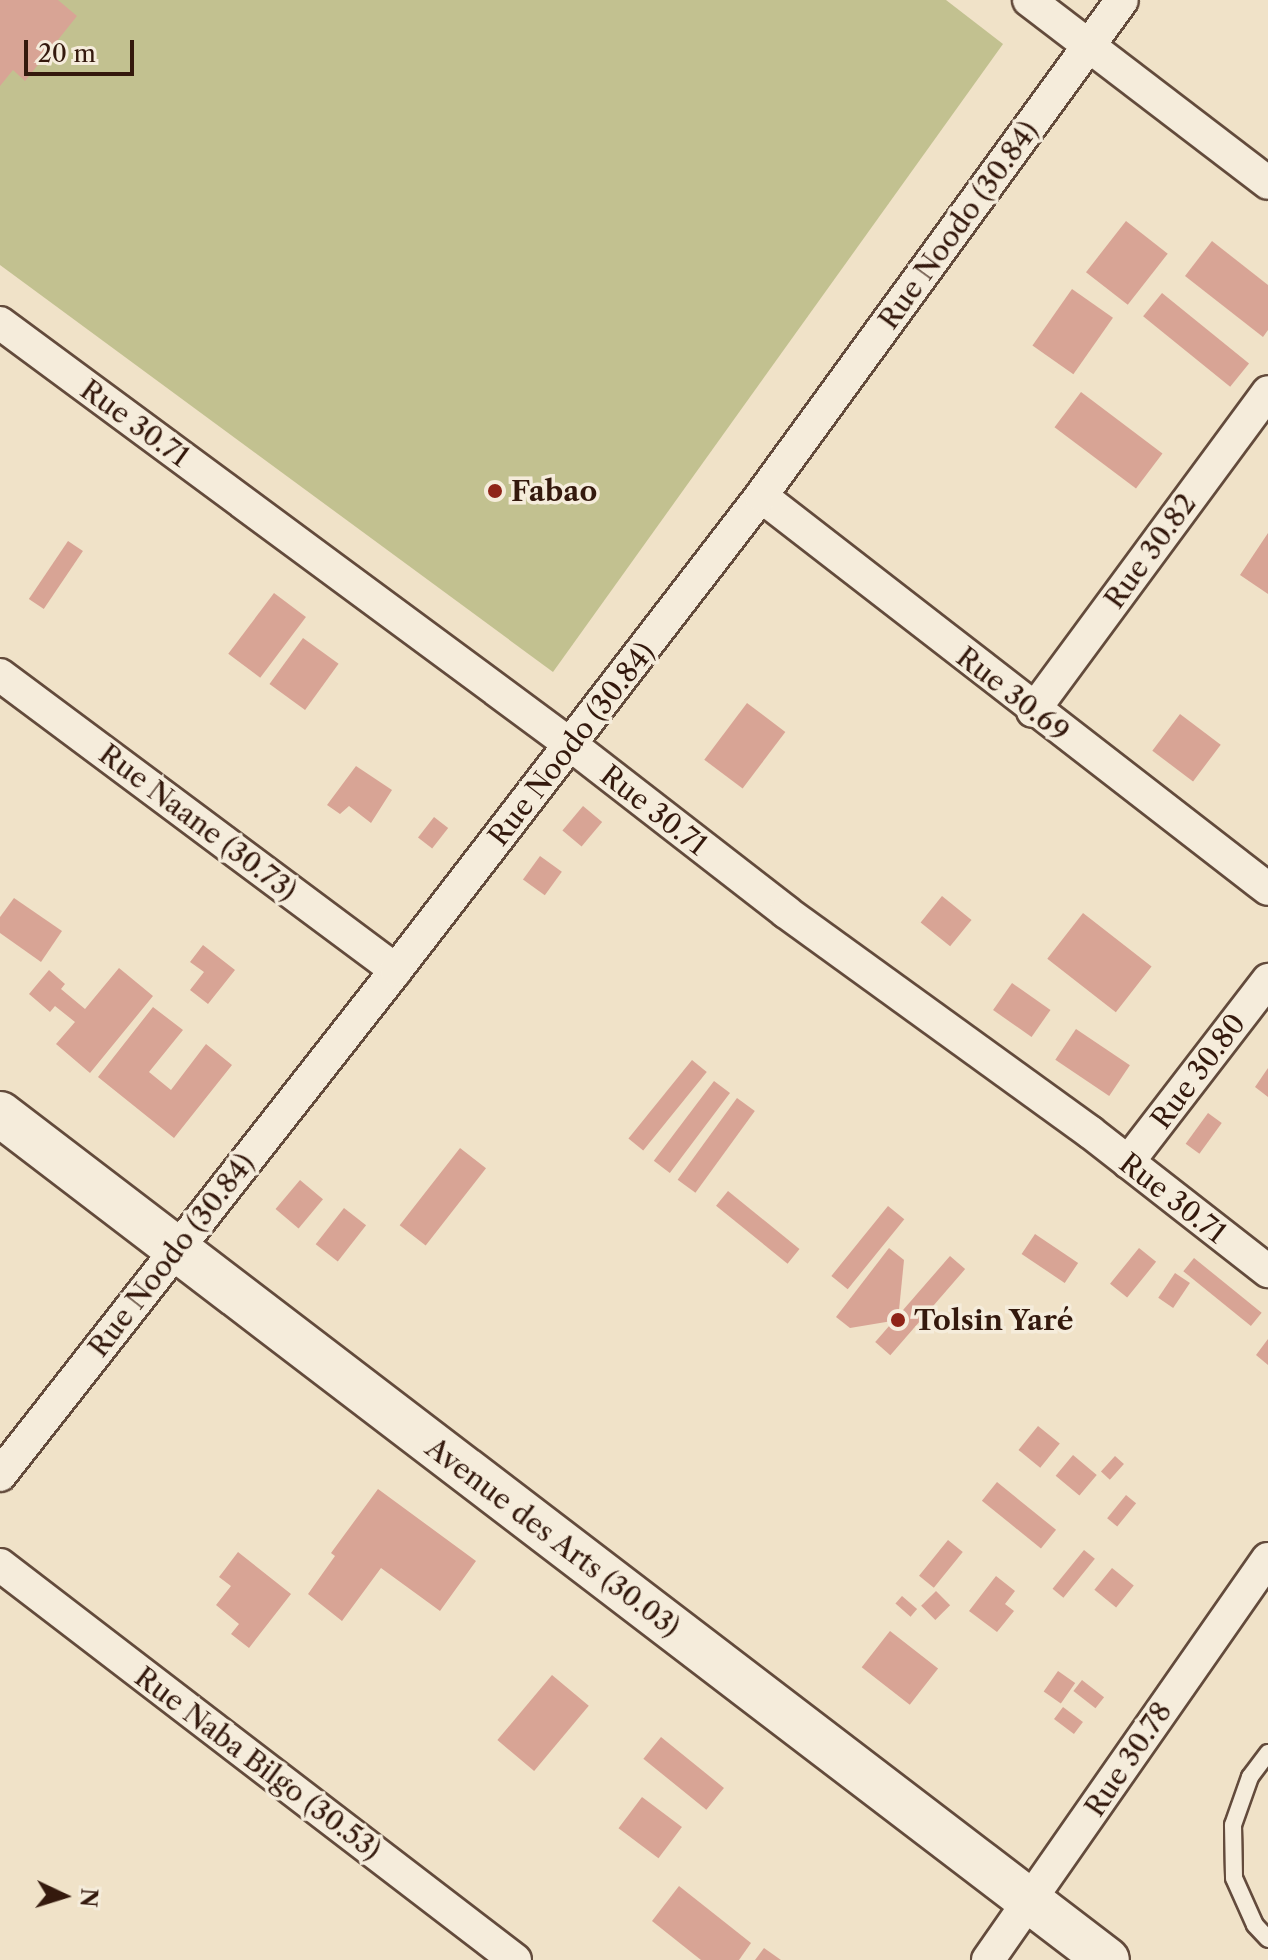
<!DOCTYPE html>
<meta charset="utf-8">
<style>
body{margin:0}
#map{position:relative;width:1268px;height:1960px;overflow:hidden;background:#f0e2c8;font-family:"Libre Caslon Text",serif}
div>[style]{position:absolute}
[style*='--x']{left:calc(var(--x)*1px);top:calc(var(--y)*1px);width:calc(var(--w)*1px);rotate:calc(var(--a)*1deg)}
.green>*{inset:0;background:#c2c190}
.building>*{inset:0;background:#d8a495;transform-origin:0 0}
.roads{filter:drop-shadow(2px 0 #634b3c) drop-shadow(-2px 0 #634b3c) drop-shadow(0 2px #634b3c) drop-shadow(0 -2px #634b3c)}
.lane>*{height:16px;margin:-8px;padding:0 8px;transform-origin:8px;border-radius:8px;background:#f5ecdb}
.street>*{height:32px;margin:-16px;padding:0 16px;transform-origin:16px;border-radius:16px;background:#f5ecdb}
.secondary>*{height:44px;margin:-22px;padding:0 22px;transform-origin:22px;border-radius:22px;background:#f5ecdb}
.dots>*{width:22px;height:22px;translate:-50% -50%;box-sizing:border-box;border:4px solid #f5ecdb;border-radius:50%}
span{translate:-50% -50%;white-space:nowrap;text-align:center;line-height:1.15;-webkit-text-stroke:7px #f5ecdb;paint-order:stroke}
.street-label{font-size:28px;color:#34190d}
.poi-label{font-size:28px;color:#34190d;font-weight:700}
.left{translate:0 -50%;text-align:left}
.north{position:absolute;left:24px;top:1856px;width:80px;height:80px;-webkit-text-stroke:6px #f5ecdb;paint-order:stroke;rotate:94deg;font-size:22px;font-weight:700;line-height:32px;text-align:center;color:#34190d}
.north::after{content:'';display:block;margin:auto;width:28px;height:36px;background:#34190d;clip-path:polygon(50% 0,100% 100%,50% 72%,0 100%)}
.scale{position:absolute;left:24px;top:40px;width:110px;height:36px;box-sizing:border-box;border:4px solid #34190d;border-top:0;padding-left:10px;font-size:24px;line-height:28px;white-space:nowrap;color:#34190d;-webkit-text-stroke:6px #f5ecdb;paint-order:stroke}
</style>
<div id="map">
<div class="green">
<div style="clip-path:polygon(0 0,946px 0,1003px 44px,553px 672px,0 265px)"></div>
</div>
<div class="building">
<div style="clip-path:polygon(0 0,58px 0,77px 16px,25px 81px,13px 70px,0 86px)"></div>
<div style="left:1126px;top:221px;width:53px;height:65px;rotate:38deg"></div>
<div style="clip-path:polygon(1212px 241px,1268px 285px,1268px 330px,1263px 337px,1185px 276px)"></div>
<div style="left:1072px;top:289px;width:50px;height:69px;rotate:35deg"></div>
<div style="left:1162px;top:293px;width:112px;height:30px;rotate:39deg"></div>
<div style="left:1081px;top:392px;width:102px;height:44px;rotate:37deg"></div>
<div style="clip-path:polygon(1268px 533px,1268px 594px,1240px 575px)"></div>
<div style="left:68px;top:541px;width:18px;height:70px;rotate:34deg"></div>
<div style="left:274px;top:593px;width:40px;height:76px;rotate:37deg"></div>
<div style="left:303px;top:638px;width:44px;height:57px;rotate:36deg"></div>
<div style="left:747px;top:703px;width:48px;height:71px;rotate:37deg"></div>
<div style="left:1180px;top:714px;width:51px;height:46px;rotate:37deg"></div>
<div style="clip-path:polygon(356px 766px,392px 790px,371px 823px,349px 806px,340px 814px,327px 805px)"></div>
<div style="left:583px;top:806px;width:25px;height:32px;rotate:40deg"></div>
<div style="left:434px;top:817px;width:18px;height:26px;rotate:38deg"></div>
<div style="left:540px;top:856px;width:27px;height:29px;rotate:36deg"></div>
<div style="left:942px;top:896px;width:38px;height:34px;rotate:39deg"></div>
<div style="clip-path:polygon(14px 898px,62px 931px,41px 962px,0 933px,0 917px)"></div>
<div style="left:1083px;top:913px;width:87px;height:58px;rotate:38deg"></div>
<div style="clip-path:polygon(203px 945px,235px 970px,208px 1004px,190px 990px,204px 972px,190px 962px)"></div>
<div style="clip-path:polygon(119px 968px,153px 996px,90px 1073px,56px 1044px,75px 1022px,55px 1006px,50px 1012px,29px 994px,49px 970px,65px 984px,61px 989px,85px 1009px)"></div>
<div style="left:1012px;top:983px;width:47px;height:33px;rotate:35deg"></div>
<div style="clip-path:polygon(153px 1007px,183px 1030px,149px 1072px,171px 1090px,206px 1044px,232px 1065px,174px 1138px,98px 1077px)"></div>
<div style="left:1076px;top:1029px;width:65px;height:37px;rotate:34deg"></div>
<div style="left:692px;top:1060px;width:19px;height:101px;rotate:39deg"></div>
<div style="clip-path:polygon(1268px 1068px,1268px 1097px,1255px 1087px)"></div>
<div style="left:714px;top:1081px;width:20px;height:100px;rotate:37deg"></div>
<div style="left:737px;top:1098px;width:22px;height:101px;rotate:36deg"></div>
<div style="left:1208px;top:1113px;width:17px;height:38px;rotate:36deg"></div>
<div style="left:460px;top:1148px;width:33px;height:98px;rotate:38deg"></div>
<div style="left:300px;top:1180px;width:30px;height:38px;rotate:40deg"></div>
<div style="left:728px;top:1191px;width:92px;height:19px;rotate:39deg"></div>
<div style="left:888px;top:1206px;width:21px;height:90px;rotate:39deg"></div>
<div style="left:344px;top:1208px;width:28px;height:46px;rotate:38deg"></div>
<div style="left:1035px;top:1234px;width:52px;height:24px;rotate:34deg"></div>
<div style="clip-path:polygon(889px 1248px,904px 1260px,898px 1320px,850px 1328px,836px 1317px)"></div>
<div style="left:1139px;top:1248px;width:22px;height:46px;rotate:39deg"></div>
<div style="left:950px;top:1256px;width:20px;height:114px;rotate:41deg"></div>
<div style="left:1194px;top:1258px;width:87px;height:17px;rotate:39deg"></div>
<div style="left:1175px;top:1273px;width:18px;height:30px;rotate:34deg"></div>
<div style="clip-path:polygon(1268px 1339px,1268px 1365px,1256px 1355px)"></div>
<div style="left:1038px;top:1426px;width:28px;height:31px;rotate:39deg"></div>
<div style="left:1073px;top:1455px;width:31px;height:27px;rotate:40deg"></div>
<div style="left:1115px;top:1456px;width:12px;height:21px;rotate:42deg"></div>
<div style="left:997px;top:1482px;width:76px;height:24px;rotate:39deg"></div>
<div style="clip-path:polygon(378px 1489px,476px 1561px,440px 1611px,381px 1568px,342px 1621px,308px 1594px,335px 1556px,331px 1553px)"></div>
<div style="left:1126px;top:1495px;width:13px;height:30px;rotate:39deg"></div>
<div style="left:948px;top:1540px;width:19px;height:46px;rotate:39deg"></div>
<div style="left:1084px;top:1550px;width:14px;height:50px;rotate:39deg"></div>
<div style="clip-path:polygon(238px 1552px,291px 1594px,249px 1648px,231px 1634px,239px 1624px,216px 1605px,231px 1586px,219px 1577px)"></div>
<div style="left:1112px;top:1568px;width:28px;height:28px;rotate:39deg"></div>
<div style="clip-path:polygon(996px 1576px,1015px 1591px,1005px 1604px,1014px 1611px,997px 1632px,969px 1611px)"></div>
<div style="left:936px;top:1591px;width:20px;height:21px;rotate:45deg"></div>
<div style="left:902px;top:1596px;width:20px;height:10px;rotate:41deg"></div>
<div style="left:890px;top:1631px;width:61px;height:46px;rotate:38deg"></div>
<div style="left:1058px;top:1671px;width:21px;height:25px;rotate:35deg"></div>
<div style="left:552px;top:1675px;width:48px;height:85px;rotate:40deg"></div>
<div style="left:1082px;top:1680px;width:28px;height:14px;rotate:38deg"></div>
<div style="left:1063px;top:1707px;width:25px;height:15px;rotate:37deg"></div>
<div style="left:661px;top:1737px;width:81px;height:28px;rotate:39deg"></div>
<div style="left:642px;top:1797px;width:50px;height:39px;rotate:37deg"></div>
<div style="clip-path:polygon(679px 1886px,751px 1943px,739px 1960px,701px 1960px,652px 1921px)"></div>
<div style="clip-path:polygon(764px 1948px,781px 1960px,755px 1960px)"></div>
</div>
<div class="roads">
<div class="lane">
<div style="--x:1268;--y:1753;--w:30;--a:127"></div>
<div style="--x:1250;--y:1777;--w:51;--a:109.5"></div>
<div style="--x:1233;--y:1825;--w:53;--a:88.9"></div>
<div style="--x:1234;--y:1878;--w:51;--a:65.9"></div>
<div style="--x:1255;--y:1925;--w:19;--a:47"></div>
</div>
<div class="street">
<div style="--x:1029;--y:0;--w:301;--a:37.4"></div>
<div style="--x:0;--y:323;--w:710;--a:36.47"></div>
<div style="--x:571;--y:745;--w:272;--a:37.8"></div>
<div style="--x:786;--y:912;--w:375;--a:35.9"></div>
<div style="--x:1090;--y:1132;--w:226;--a:38"></div>
<div style="--x:761;--y:496;--w:641;--a:37.78"></div>
<div style="--x:0;--y:675;--w:494;--a:36.7"></div>
<div style="--x:1033;--y:711;--w:396;--a:-53.6"></div>
<div style="--x:1128;--y:1162;--w:230;--a:-52.4"></div>
<div style="--x:0;--y:1475;--w:642;--a:-51.9"></div>
<div style="--x:396;--y:970;--w:598;--a:-52.4"></div>
<div style="--x:761;--y:496;--w:613;--a:-53.95"></div>
<div style="--x:0;--y:1565;--w:649;--a:37.49"></div>
<div style="--x:988;--y:1960;--w:489;--a:-55.1"></div>
</div>
<div class="secondary">
<div style="--x:0;--y:1114;--w:1393;--a:37.39"></div>
</div>
</div>
<div class="dots">
<div style="left:495px;top:491px;background:#8f2418"></div>
<div style="left:898px;top:1320px;background:#8f2418"></div>
</div>
<div class="street-label">
<span style="left:958px;top:225px;rotate:-54deg">Rue Noodo (30.84)</span>
<span style="left:135px;top:423px;rotate:36deg">Rue 30.71</span>
<span style="left:1150px;top:551px;rotate:-54deg">Rue 30.82</span>
<span style="left:1013px;top:694px;rotate:38deg">Rue 30.69</span>
<span style="left:571px;top:744px;rotate:-52deg">Rue Noodo (30.84)</span>
<span style="left:654px;top:810px;rotate:38deg">Rue 30.71</span>
<span style="left:198px;top:822px;rotate:37deg">Rue Naane (30.73)</span>
<span style="left:1198px;top:1071px;rotate:-53deg">Rue 30.80</span>
<span style="left:1173px;top:1198px;rotate:38deg">Rue 30.71</span>
<span style="left:171px;top:1255px;rotate:-52deg">Rue Noodo (30.84)</span>
<span style="left:553px;top:1537px;rotate:37deg">Avenue des Arts (30.03)</span>
<span style="left:1128px;top:1759px;rotate:-56deg">Rue 30.78</span>
<span style="left:258px;top:1763px;rotate:37deg">Rue Naba Bilgo (30.53)</span>
</div>
<div class="poi-label">
<span class="left" style="left:511px;top:491px">Fabao</span>
<span class="left" style="left:914px;top:1320px">Tolsin Yaré</span>
</div>
<div class="north">N</div>
<div class="scale">20 m</div>
</div>
